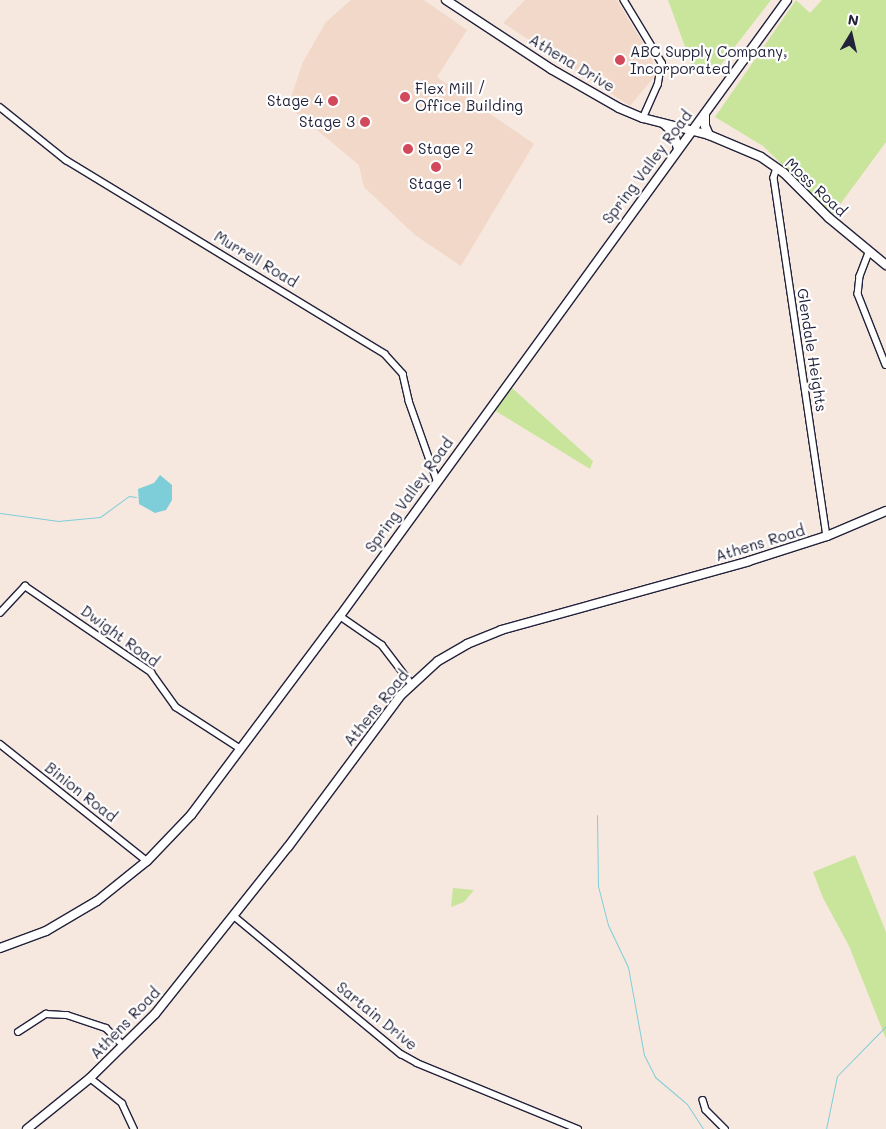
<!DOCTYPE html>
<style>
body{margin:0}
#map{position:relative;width:886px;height:1129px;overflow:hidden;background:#f7e8df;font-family:Mali,sans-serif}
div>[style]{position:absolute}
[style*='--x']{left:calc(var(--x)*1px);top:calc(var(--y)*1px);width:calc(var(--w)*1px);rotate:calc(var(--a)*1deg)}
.built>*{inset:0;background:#f1d8c8}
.green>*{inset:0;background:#c9e59c}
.water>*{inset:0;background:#7eced9}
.stream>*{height:1px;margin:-0.5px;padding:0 0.5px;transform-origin:0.5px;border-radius:0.5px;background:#7eced9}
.roads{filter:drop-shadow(1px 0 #22223b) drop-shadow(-1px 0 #22223b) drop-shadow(0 1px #22223b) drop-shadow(0 -1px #22223b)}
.street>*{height:5.5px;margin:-2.75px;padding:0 2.75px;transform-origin:2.75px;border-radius:2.75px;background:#fff}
.secondary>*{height:8px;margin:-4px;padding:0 4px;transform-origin:4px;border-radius:4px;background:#fff}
.dots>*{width:14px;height:14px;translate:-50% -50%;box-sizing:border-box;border:2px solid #fff;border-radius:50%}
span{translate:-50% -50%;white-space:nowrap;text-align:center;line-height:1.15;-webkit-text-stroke:4.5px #fff;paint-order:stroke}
.poi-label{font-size:15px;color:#22223b}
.left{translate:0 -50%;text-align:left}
.right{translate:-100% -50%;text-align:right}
.street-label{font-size:15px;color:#22223b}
.north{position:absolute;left:826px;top:10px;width:50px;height:50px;-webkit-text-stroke:4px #fff;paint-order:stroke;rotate:9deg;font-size:14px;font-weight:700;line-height:20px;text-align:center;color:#22223b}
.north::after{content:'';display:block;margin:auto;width:18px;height:22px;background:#22223b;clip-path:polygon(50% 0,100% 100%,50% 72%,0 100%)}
</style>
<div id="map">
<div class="built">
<div style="clip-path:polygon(351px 0,424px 0,467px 30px,437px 77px,534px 144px,461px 266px,415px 235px,364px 187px,359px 165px,288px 106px,303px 62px,326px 22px)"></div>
<div style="clip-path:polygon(525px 0,617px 0,652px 58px,655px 76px,630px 106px,503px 23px)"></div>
</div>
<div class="green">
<div style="clip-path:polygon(668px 0,771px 0,713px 75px,692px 66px)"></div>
<div style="clip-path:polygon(796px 0,810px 13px,822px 0,886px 0,886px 142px,833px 214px,763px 146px,715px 117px)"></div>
<div style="clip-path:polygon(511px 387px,593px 461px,590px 469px,494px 410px)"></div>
<div style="clip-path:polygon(855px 855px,886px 932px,886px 1039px,849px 946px,823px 898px,813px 872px)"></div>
<div style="clip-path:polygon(453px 888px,474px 890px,464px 902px,451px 907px)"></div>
</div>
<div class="water">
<div style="clip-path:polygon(160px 475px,172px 485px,172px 500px,166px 510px,155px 513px,139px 504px,138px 489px,154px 483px)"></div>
</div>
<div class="stream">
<div style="--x:0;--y:513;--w:59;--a:7.9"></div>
<div style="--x:58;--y:521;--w:42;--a:-5.4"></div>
<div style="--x:100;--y:517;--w:36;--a:-36"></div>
<div style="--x:129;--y:496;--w:7;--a:8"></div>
<div style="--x:597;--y:815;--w:71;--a:89.2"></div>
<div style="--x:598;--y:886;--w:40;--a:75.6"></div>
<div style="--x:608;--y:925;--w:47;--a:64.5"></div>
<div style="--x:628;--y:967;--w:89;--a:79.7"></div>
<div style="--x:644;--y:1055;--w:25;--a:63"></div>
<div style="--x:655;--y:1077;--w:42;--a:40.2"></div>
<div style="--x:687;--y:1104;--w:30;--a:57"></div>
<div style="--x:826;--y:1129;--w:54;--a:-78.3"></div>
<div style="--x:837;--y:1076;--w:70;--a:-45.6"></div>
</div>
<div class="roads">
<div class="street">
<div style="--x:624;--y:0;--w:74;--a:58.9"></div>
<div style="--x:662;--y:63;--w:22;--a:100"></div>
<div style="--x:658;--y:85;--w:36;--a:114"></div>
<div style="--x:0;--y:107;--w:85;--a:38.8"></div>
<div style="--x:66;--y:160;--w:373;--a:31.3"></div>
<div style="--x:385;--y:354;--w:27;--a:48"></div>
<div style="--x:403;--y:374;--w:28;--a:77"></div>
<div style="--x:409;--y:401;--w:84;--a:70.5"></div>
<div style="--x:777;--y:168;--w:10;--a:107"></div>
<div style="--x:774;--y:178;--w:362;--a:81.6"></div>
<div style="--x:869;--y:253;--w:25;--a:111"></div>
<div style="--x:860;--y:276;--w:18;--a:96"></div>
<div style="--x:858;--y:294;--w:76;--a:68.5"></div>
<div style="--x:0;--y:613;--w:37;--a:-47"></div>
<div style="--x:25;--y:586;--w:153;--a:34.3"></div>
<div style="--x:151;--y:672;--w:43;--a:54.5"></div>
<div style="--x:176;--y:707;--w:77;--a:32.9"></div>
<div style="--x:340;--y:616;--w:51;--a:34.6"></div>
<div style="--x:382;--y:645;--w:48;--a:52.7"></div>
<div style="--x:0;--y:744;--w:188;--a:38.5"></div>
<div style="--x:234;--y:916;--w:217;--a:39.6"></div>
<div style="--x:401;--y:1054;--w:18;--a:29"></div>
<div style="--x:417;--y:1063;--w:174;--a:22.3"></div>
<div style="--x:18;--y:1032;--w:33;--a:-33"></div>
<div style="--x:46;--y:1014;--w:21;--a:3"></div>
<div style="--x:67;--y:1015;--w:41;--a:18.4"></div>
<div style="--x:106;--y:1028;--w:25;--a:45"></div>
<div style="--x:90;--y:1078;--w:41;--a:38"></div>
<div style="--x:122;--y:1103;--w:29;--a:65"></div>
<div style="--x:703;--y:1100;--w:10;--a:73"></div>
<div style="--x:706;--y:1110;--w:27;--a:45"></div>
</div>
<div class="secondary">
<div style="--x:446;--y:0;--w:126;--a:33.3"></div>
<div style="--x:551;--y:69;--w:78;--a:29.8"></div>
<div style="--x:619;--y:108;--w:26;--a:23"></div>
<div style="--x:643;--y:118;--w:68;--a:14.4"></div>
<div style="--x:709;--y:135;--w:56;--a:22.9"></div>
<div style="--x:761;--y:157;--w:28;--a:35"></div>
<div style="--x:784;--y:173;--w:64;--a:45"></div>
<div style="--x:829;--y:218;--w:74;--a:39.5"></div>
<div style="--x:705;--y:114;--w:12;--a:90"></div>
<div style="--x:705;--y:126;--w:10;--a:66"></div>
<div style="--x:664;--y:124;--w:13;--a:42"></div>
<div style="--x:674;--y:133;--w:16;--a:76"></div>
<div style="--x:0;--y:948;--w:49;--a:-20.3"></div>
<div style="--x:46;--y:931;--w:59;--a:-30.5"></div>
<div style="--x:97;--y:901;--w:64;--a:-38.7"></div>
<div style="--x:147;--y:861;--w:64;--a:-46.3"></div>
<div style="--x:191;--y:815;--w:249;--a:-53.2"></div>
<div style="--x:340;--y:616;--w:761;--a:-54.03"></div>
<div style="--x:27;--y:1129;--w:81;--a:-39"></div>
<div style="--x:90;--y:1078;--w:91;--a:-44.6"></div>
<div style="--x:155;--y:1014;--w:213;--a:-51.5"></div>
<div style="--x:288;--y:847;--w:189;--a:-53.4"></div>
<div style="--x:401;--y:695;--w:50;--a:-42.6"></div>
<div style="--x:438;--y:661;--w:34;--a:-30"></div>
<div style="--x:467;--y:644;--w:37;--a:-22"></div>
<div style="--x:501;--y:630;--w:257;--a:-15.5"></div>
<div style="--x:749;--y:561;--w:82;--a:-17.8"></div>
<div style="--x:827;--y:536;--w:64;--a:-23"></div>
</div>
</div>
<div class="dots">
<div style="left:620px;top:60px;background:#d1495b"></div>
<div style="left:405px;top:97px;background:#d1495b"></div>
<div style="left:333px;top:101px;background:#d1495b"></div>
<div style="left:365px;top:122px;background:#d1495b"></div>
<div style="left:408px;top:149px;background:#d1495b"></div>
<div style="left:436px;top:167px;background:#d1495b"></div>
</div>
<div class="poi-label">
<span class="left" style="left:630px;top:60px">ABC Supply Company,<br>Incorporated</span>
<span class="left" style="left:415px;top:97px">Flex Mill /<br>Office Building</span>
<span class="right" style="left:323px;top:101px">Stage 4</span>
<span class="right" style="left:355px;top:122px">Stage 3</span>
<span class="left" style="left:418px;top:149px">Stage 2</span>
<span style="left:436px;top:184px">Stage 1</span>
</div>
<div class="street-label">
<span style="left:572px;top:63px;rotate:31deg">Athena Drive</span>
<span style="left:647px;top:167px;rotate:-53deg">Spring Valley Road</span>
<span style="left:816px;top:187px;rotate:43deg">Moss Road</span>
<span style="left:256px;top:259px;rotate:31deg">Murrell Road</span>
<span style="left:812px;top:350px;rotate:81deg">Glendale Heights</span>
<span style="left:409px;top:495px;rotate:-54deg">Spring Valley Road</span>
<span style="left:760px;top:543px;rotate:-17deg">Athens Road</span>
<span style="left:120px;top:636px;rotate:36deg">Dwight Road</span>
<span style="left:376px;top:708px;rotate:-51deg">Athens Road</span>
<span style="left:81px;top:792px;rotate:38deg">Binion Road</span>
<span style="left:377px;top:1016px;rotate:39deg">Sartain Drive</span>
<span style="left:125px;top:1023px;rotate:-46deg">Athens Road</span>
</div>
<div class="north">N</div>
</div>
